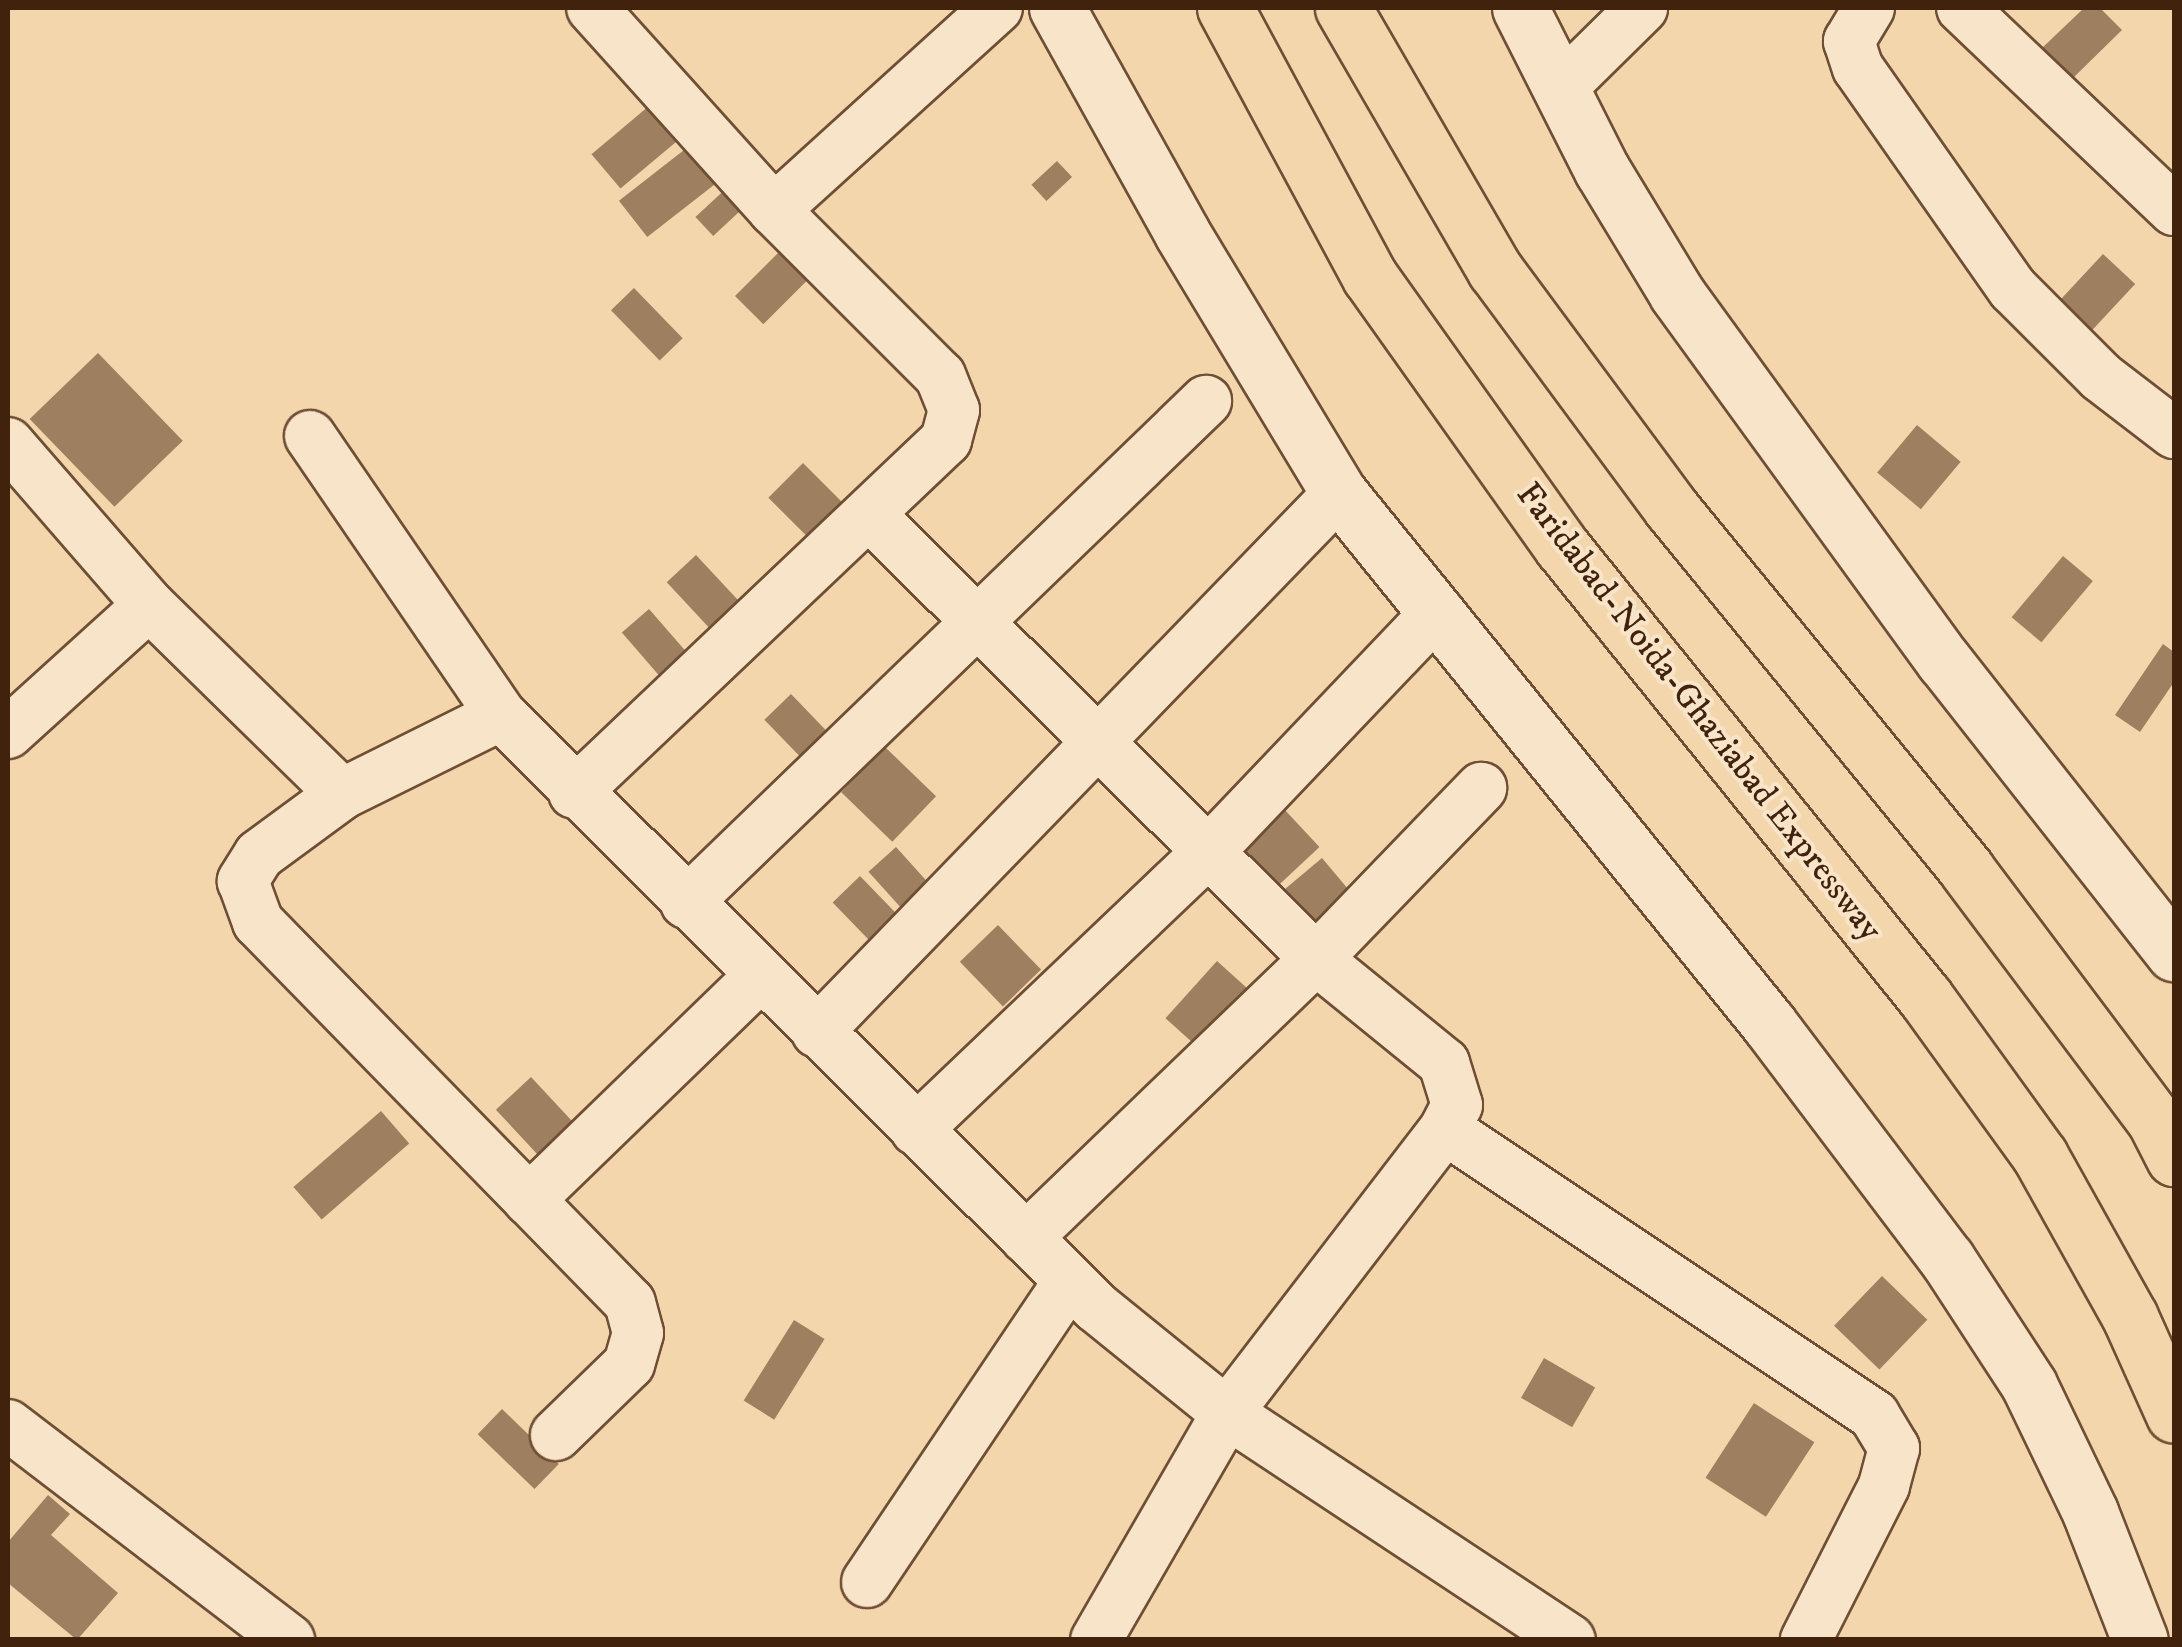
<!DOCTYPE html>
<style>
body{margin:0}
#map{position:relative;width:2182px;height:1647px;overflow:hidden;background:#f4d6ac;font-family:"IM FELL DW Pica",serif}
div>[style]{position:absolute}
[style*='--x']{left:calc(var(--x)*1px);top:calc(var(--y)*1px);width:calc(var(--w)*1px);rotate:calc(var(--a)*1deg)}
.building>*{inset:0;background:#9e8060;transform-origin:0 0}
.roads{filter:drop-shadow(2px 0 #6e4f35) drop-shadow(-2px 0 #6e4f35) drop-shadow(0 2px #6e4f35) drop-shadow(0 -2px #6e4f35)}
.street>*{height:50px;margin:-25px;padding:0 25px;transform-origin:25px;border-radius:25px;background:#f8e4c9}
.secondary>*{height:55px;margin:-27.5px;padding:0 27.5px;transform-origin:27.5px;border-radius:27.5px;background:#f8e4c9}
.primary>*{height:55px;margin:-27.5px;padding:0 27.5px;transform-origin:27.5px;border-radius:27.5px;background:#f4d6ac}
span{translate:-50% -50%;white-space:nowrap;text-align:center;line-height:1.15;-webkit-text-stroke:8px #f8e4c9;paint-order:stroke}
.street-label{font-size:35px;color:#41220d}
.frame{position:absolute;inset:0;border:10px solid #41220d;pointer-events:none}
</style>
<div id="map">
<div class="building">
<div style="clip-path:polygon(2084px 8px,2100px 8px,2122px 30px,2072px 79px,2042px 48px)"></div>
<div style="left:662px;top:95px;width:45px;height:92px;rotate:50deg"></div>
<div style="left:693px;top:143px;width:46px;height:94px;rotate:52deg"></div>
<div style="left:1057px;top:161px;width:22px;height:35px;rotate:47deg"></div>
<div style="left:732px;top:183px;width:26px;height:50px;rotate:47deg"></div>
<div style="left:793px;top:238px;width:40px;height:82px;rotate:45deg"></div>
<div style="left:2103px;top:254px;width:44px;height:69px;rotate:43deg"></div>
<div style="left:634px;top:288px;width:70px;height:32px;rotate:46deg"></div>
<div style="left:98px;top:353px;width:122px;height:95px;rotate:46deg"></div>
<div style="left:1917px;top:425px;width:57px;height:62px;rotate:40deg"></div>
<div style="left:803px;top:463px;width:69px;height:49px;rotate:45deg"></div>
<div style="left:696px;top:555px;width:71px;height:40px;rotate:47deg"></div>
<div style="left:2063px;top:556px;width:39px;height:80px;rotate:40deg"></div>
<div style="left:649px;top:609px;width:67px;height:36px;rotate:49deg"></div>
<div style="clip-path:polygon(2163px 644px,2174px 652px,2174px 682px,2140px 732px,2115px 715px)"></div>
<div style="left:791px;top:694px;width:61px;height:37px;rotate:46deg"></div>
<div style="left:885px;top:747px;width:71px;height:63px;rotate:44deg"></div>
<div style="left:1284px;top:809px;width:52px;height:73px;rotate:47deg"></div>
<div style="left:896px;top:847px;width:62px;height:37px;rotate:48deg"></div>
<div style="left:1322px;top:858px;width:50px;height:65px;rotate:50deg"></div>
<div style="left:860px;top:876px;width:62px;height:38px;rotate:46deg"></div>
<div style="left:998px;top:925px;width:62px;height:53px;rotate:46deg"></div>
<div style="left:1217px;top:961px;width:51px;height:77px;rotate:42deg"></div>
<div style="left:531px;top:1077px;width:69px;height:48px;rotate:47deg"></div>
<div style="left:381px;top:1111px;width:43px;height:116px;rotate:49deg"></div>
<div style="left:1882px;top:1276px;width:63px;height:69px;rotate:44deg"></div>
<div style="left:794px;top:1320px;width:36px;height:95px;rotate:32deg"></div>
<div style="left:1544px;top:1358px;width:59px;height:46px;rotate:30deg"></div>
<div style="left:1754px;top:1403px;width:72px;height:89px;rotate:33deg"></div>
<div style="left:502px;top:1409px;width:79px;height:35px;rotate:44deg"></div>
<div style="clip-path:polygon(48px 1495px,70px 1514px,51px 1535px,118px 1593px,77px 1640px,8px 1583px,8px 1542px)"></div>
</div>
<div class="roads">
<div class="street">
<div style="--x:1869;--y:8;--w:39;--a:121"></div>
<div style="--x:1849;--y:41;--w:28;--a:72"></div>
<div style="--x:1858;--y:68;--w:270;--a:55"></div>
<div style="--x:2013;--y:289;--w:124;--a:45"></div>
<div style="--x:2101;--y:377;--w:92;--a:37.5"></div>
<div style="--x:1962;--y:8;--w:293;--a:43.6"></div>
<div style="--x:1561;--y:88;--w:114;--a:-44.6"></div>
<div style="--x:774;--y:210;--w:301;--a:-42.2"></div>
<div style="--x:310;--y:436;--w:338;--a:55.6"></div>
<div style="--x:501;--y:715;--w:839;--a:44.86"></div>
<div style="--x:1096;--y:1307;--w:169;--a:39"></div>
<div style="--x:1227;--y:1413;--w:411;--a:33.5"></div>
<div style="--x:8;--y:443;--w:215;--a:49"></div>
<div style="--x:149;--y:605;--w:270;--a:44.4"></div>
<div style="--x:869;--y:514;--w:631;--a:44.87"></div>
<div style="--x:1316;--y:959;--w:165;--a:39.1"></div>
<div style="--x:1444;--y:1063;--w:44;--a:72.8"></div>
<div style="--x:1457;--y:1105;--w:27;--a:117"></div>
<div style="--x:1445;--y:1129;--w:516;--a:33.69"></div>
<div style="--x:1874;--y:1415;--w:39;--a:59"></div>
<div style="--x:1894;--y:1448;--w:39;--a:105"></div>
<div style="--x:1884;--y:1486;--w:173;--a:116.9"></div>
<div style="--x:501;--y:715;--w:178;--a:153.6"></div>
<div style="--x:342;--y:794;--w:103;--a:143.7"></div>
<div style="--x:259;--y:855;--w:31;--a:122"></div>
<div style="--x:243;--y:881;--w:44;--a:69.9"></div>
<div style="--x:258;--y:922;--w:532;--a:45.68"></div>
<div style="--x:630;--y:1303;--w:31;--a:75"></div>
<div style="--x:638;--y:1333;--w:32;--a:106"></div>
<div style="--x:629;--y:1364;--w:102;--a:135.8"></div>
<div style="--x:8;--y:733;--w:190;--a:-42.2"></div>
<div style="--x:574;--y:793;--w:513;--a:-43.5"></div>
<div style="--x:946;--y:440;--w:31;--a:-75"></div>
<div style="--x:954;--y:410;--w:37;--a:-112"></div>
<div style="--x:940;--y:376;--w:235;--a:-135"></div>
<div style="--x:774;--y:210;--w:272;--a:-132"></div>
<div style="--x:686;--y:903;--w:723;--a:-43.99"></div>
<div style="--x:817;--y:1032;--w:750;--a:-45.92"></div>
<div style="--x:916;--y:1130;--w:407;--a:-43.6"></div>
<div style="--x:1211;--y:849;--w:329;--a:-46.4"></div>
<div style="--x:529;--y:1200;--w:322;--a:-44.1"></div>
<div style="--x:1026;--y:1238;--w:402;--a:-43.9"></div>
<div style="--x:1316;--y:959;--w:238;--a:-46"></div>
<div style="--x:8;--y:1425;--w:354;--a:37.4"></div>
<div style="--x:867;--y:1582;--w:362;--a:-56.1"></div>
<div style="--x:1096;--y:1640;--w:262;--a:-60"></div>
<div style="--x:1227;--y:1413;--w:358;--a:-52.5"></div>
</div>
<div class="secondary">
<div style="--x:1057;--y:8;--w:257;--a:60.9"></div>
<div style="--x:1182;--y:233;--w:304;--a:58.9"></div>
<div style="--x:1339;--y:493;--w:683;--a:51"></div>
<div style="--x:1769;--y:1024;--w:295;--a:52.9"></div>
<div style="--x:1947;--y:1259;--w:150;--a:56.9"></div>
<div style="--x:2029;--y:1385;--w:141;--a:64.3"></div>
<div style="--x:2090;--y:1512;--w:137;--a:68.7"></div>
<div style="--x:1520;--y:8;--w:182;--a:63.2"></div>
<div style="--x:1602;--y:170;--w:145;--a:58.8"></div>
<div style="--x:1677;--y:294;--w:454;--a:54"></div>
<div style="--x:1944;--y:661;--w:372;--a:51.8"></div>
</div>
<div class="primary">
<div style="--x:1225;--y:8;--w:306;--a:61.7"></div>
<div style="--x:1370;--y:277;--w:331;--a:54.6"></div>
<div style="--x:1562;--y:547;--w:578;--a:51.11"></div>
<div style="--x:1925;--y:997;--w:196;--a:54.1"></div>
<div style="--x:2040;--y:1156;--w:184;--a:60.8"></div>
<div style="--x:2130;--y:1317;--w:107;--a:65.8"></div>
<div style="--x:1343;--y:8;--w:303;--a:59.9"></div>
<div style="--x:1495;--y:270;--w:296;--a:53.5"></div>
<div style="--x:1671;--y:508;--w:466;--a:50.7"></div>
<div style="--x:1966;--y:869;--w:315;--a:53.1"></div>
<div style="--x:2155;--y:1121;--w:42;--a:62.8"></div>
</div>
</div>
<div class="street-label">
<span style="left:1699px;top:712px;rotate:52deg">Faridabad-Noida-Ghaziabad Expressway</span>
</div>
<div class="frame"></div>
</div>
